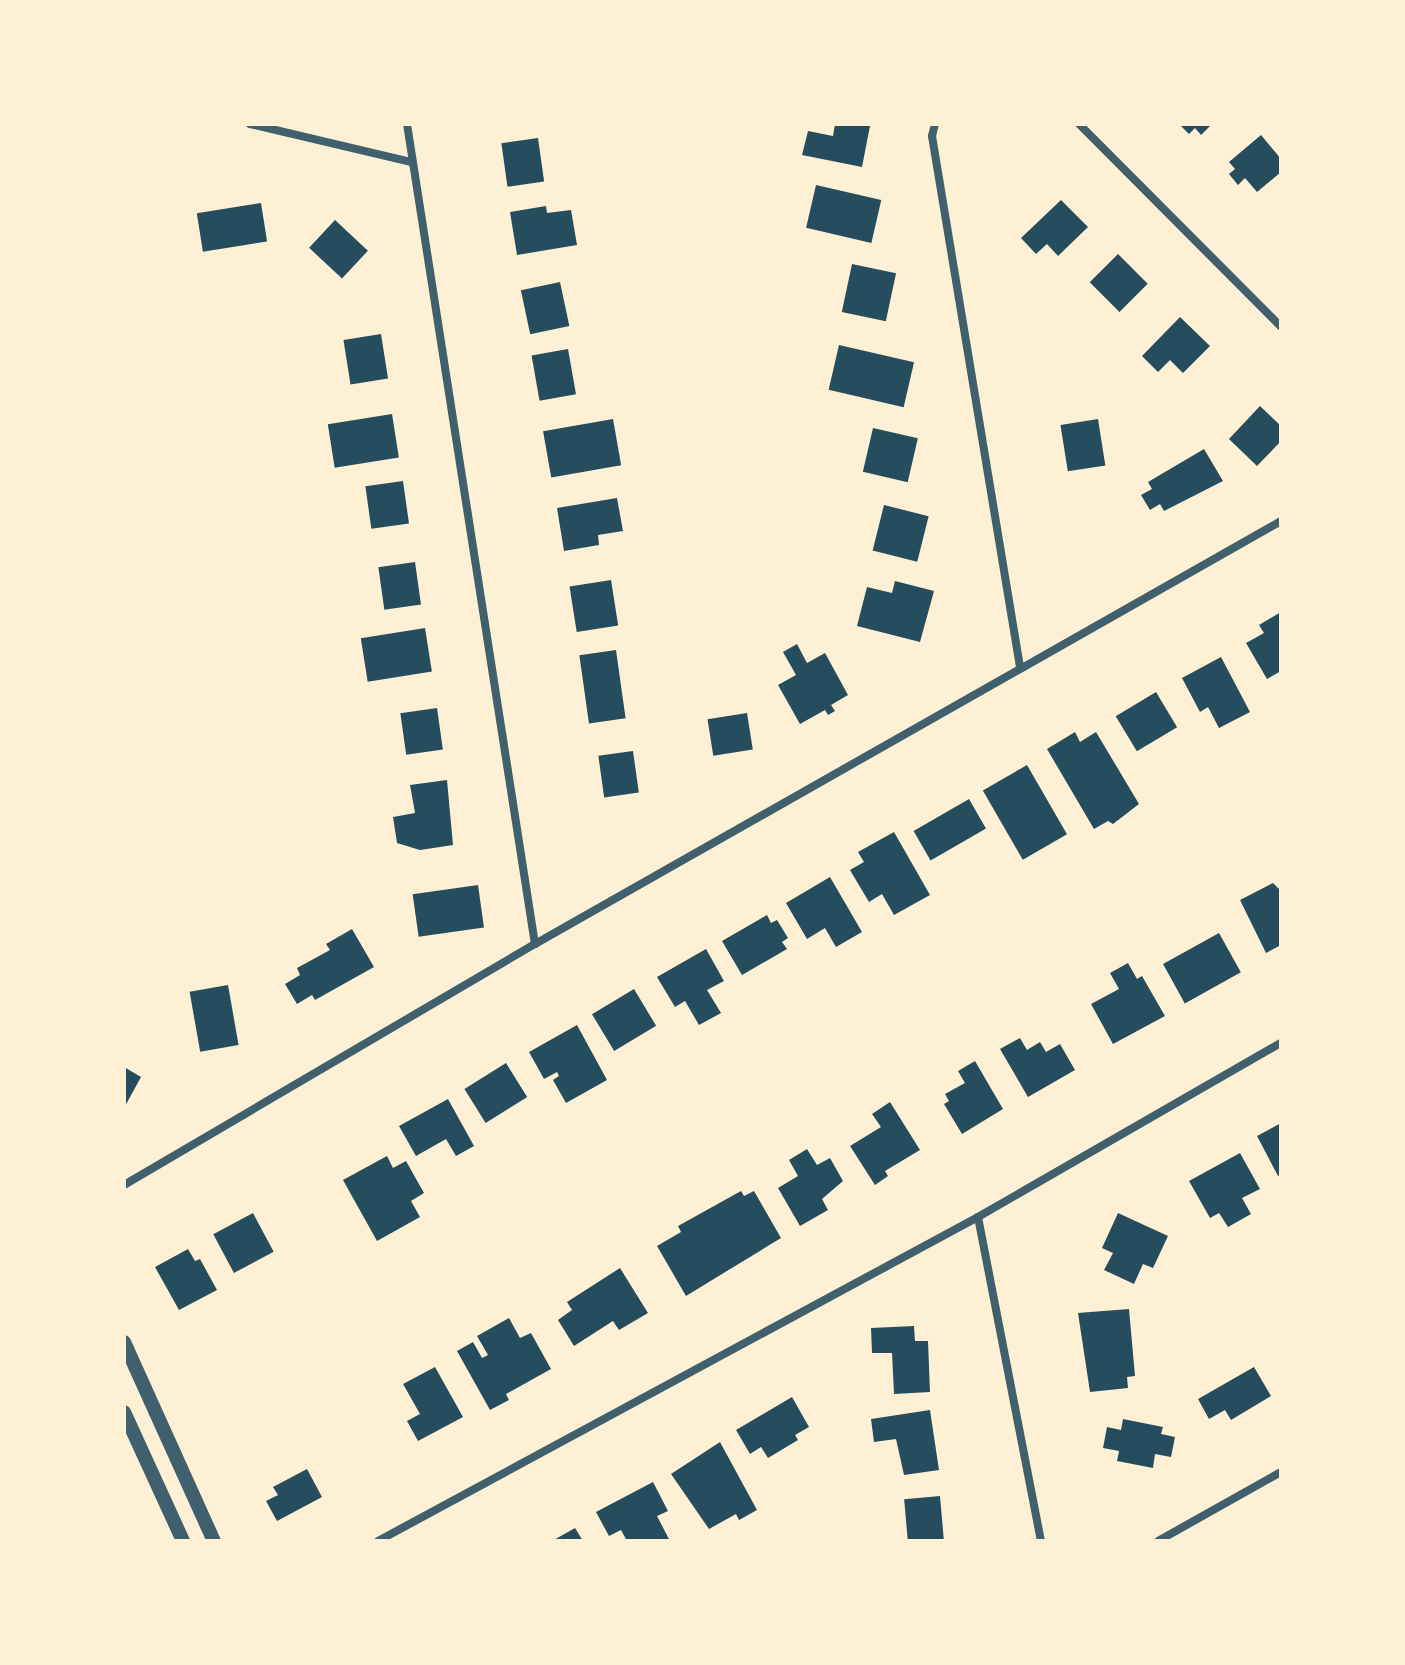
<!DOCTYPE html>
<style>
body{margin:0}
#map{position:relative;width:1405px;height:1665px;overflow:hidden;background:#fdf0d5;font-family:"Nunito Sans",sans-serif}
div>[style]{position:absolute}
[style*='--x']{left:calc(var(--x)*1px);top:calc(var(--y)*1px);width:calc(var(--w)*1px);rotate:calc(var(--a)*1deg)}
.building>*{inset:0;background:#264d5e;transform-origin:0 0}
.minor>*{height:8px;margin:-4px;padding:0 4px;transform-origin:4px;border-radius:4px;background:#3f606c}
.tertiary>*{height:14px;margin:-7px;padding:0 7px;transform-origin:7px;border-radius:7px;background:#3f606c}
span{translate:-50% -50%;white-space:nowrap;text-align:center;line-height:1.15;-webkit-text-stroke:6px #fdf0d5;paint-order:stroke}
.frame{position:absolute;inset:0;border:126px solid #fdf0d5;pointer-events:none}
</style>
<div id="map">
<div class="building">
<div style="clip-path:polygon(835px 124px,870px 126px,862px 167px,802px 155px,808px 131px,833px 136px)"></div>
<div style="clip-path:polygon(1179px 124px,1212px 124px,1201px 135px,1195px 128px,1189px 134px)"></div>
<div style="clip-path:polygon(1261px 135px,1281px 159px,1281px 172px,1257px 192px,1245px 178px,1238px 185px,1229px 174px,1235px 169px,1229px 162px)"></div>
<div style="left:538px;top:138px;width:44px;height:37px;rotate:82deg"></div>
<div style="left:816px;top:185px;width:67px;height:44px;rotate:13deg"></div>
<div style="clip-path:polygon(1061px 200px,1088px 227px,1058px 256px,1047px 244px,1036px 254px,1021px 238px)"></div>
<div style="left:261px;top:203px;width:39px;height:65px;rotate:81deg"></div>
<div style="clip-path:polygon(546px 206px,547px 213px,571px 210px,577px 245px,517px 255px,510px 212px)"></div>
<div style="left:335px;top:220px;width:45px;height:38px;rotate:43deg"></div>
<div style="left:1118px;top:254px;width:42px;height:40px;rotate:45deg"></div>
<div style="left:852px;top:264px;width:45px;height:49px;rotate:12deg"></div>
<div style="left:560px;top:282px;width:45px;height:40px;rotate:78deg"></div>
<div style="clip-path:polygon(1180px 317px,1210px 346px,1183px 373px,1170px 360px,1158px 372px,1142px 356px)"></div>
<div style="left:381px;top:334px;width:45px;height:38px;rotate:81deg"></div>
<div style="left:839px;top:345px;width:77px;height:46px;rotate:13deg"></div>
<div style="left:568px;top:349px;width:46px;height:37px;rotate:80deg"></div>
<div style="clip-path:polygon(1260px 406px,1281px 426px,1281px 441px,1257px 466px,1229px 439px)"></div>
<div style="left:392px;top:414px;width:44px;height:65px;rotate:81deg"></div>
<div style="left:613px;top:419px;width:47px;height:71px;rotate:80deg"></div>
<div style="left:1098px;top:419px;width:47px;height:38px;rotate:81deg"></div>
<div style="left:873px;top:428px;width:46px;height:45px;rotate:13deg"></div>
<div style="clip-path:polygon(1204px 449px,1223px 481px,1164px 511px,1160px 504px,1150px 510px,1141px 495px,1152px 489px,1148px 482px)"></div>
<div style="left:403px;top:481px;width:43px;height:38px;rotate:82deg"></div>
<div style="clip-path:polygon(617px 498px,623px 531px,598px 535px,599px 545px,564px 551px,557px 508px)"></div>
<div style="left:884px;top:505px;width:46px;height:47px;rotate:14deg"></div>
<div style="left:415px;top:562px;width:43px;height:37px;rotate:82deg"></div>
<div style="left:611px;top:580px;width:46px;height:42px;rotate:81deg"></div>
<div style="clip-path:polygon(895px 581px,934px 591px,920px 642px,857px 626px,867px 587px,892px 593px)"></div>
<div style="clip-path:polygon(1281px 612px,1281px 671px,1267px 679px,1246px 643px,1264px 633px,1259px 625px)"></div>
<div style="left:425px;top:628px;width:44px;height:65px;rotate:81deg"></div>
<div style="clip-path:polygon(797px 644px,807px 663px,825px 653px,848px 695px,831px 705px,835px 711px,828px 715px,825px 710px,800px 724px,778px 685px,796px 675px,783px 652px)"></div>
<div style="left:616px;top:650px;width:69px;height:37px;rotate:82deg"></div>
<div style="clip-path:polygon(1221px 657px,1250px 712px,1219px 728px,1208px 707px,1200px 712px,1182px 678px)"></div>
<div style="left:1156px;top:692px;width:41px;height:47px;rotate:59deg"></div>
<div style="left:437px;top:708px;width:42px;height:37px;rotate:82deg"></div>
<div style="left:747px;top:713px;width:37px;height:40px;rotate:81deg"></div>
<div style="clip-path:polygon(1075px 732px,1080px 742px,1096px 732px,1139px 804px,1113px 824px,1108px 821px,1094px 829px,1047px 749px)"></div>
<div style="left:633px;top:751px;width:42px;height:35px;rotate:82deg"></div>
<div style="left:1027px;top:765px;width:80px;height:51px;rotate:60deg"></div>
<div style="clip-path:polygon(447px 780px,453px 845px,420px 850px,397px 843px,393px 817px,415px 813px,410px 785px)"></div>
<div style="left:969px;top:799px;width:34px;height:64px;rotate:60deg"></div>
<div style="clip-path:polygon(894px 832px,930px 895px,894px 915px,882px 894px,869px 902px,850px 870px,864px 862px,858px 852px)"></div>
<div style="clip-path:polygon(830px 877px,862px 932px,836px 947px,825px 928px,807px 939px,786px 903px)"></div>
<div style="clip-path:polygon(1273px 883px,1281px 891px,1281px 945px,1266px 953px,1240px 900px)"></div>
<div style="left:478px;top:885px;width:43px;height:66px;rotate:82deg"></div>
<div style="clip-path:polygon(767px 915px,771px 923px,777px 920px,788px 938px,782px 942px,787px 949px,742px 975px,722px 941px)"></div>
<div style="clip-path:polygon(352px 929px,374px 967px,315px 1000px,312px 995px,297px 1004px,285px 984px,300px 975px,297px 968px,330px 950px,326px 944px)"></div>
<div style="left:1219px;top:933px;width:45px;height:64px;rotate:61deg"></div>
<div style="clip-path:polygon(706px 949px,724px 981px,707px 990px,721px 1013px,699px 1025px,685px 1001px,675px 1007px,657px 977px)"></div>
<div style="clip-path:polygon(1128px 963px,1137px 979px,1142px 976px,1165px 1016px,1113px 1044px,1091px 1004px,1119px 989px,1110px 973px)"></div>
<div style="left:228px;top:985px;width:61px;height:39px;rotate:80deg"></div>
<div style="left:634px;top:989px;width:43px;height:49px;rotate:59deg"></div>
<div style="clip-path:polygon(577px 1025px,607px 1080px,566px 1103px,553px 1080px,559px 1076px,557px 1072px,544px 1079px,529px 1052px)"></div>
<div style="clip-path:polygon(1020px 1038px,1027px 1050px,1040px 1042px,1046px 1052px,1060px 1044px,1075px 1070px,1028px 1097px,1000px 1049px)"></div>
<div style="clip-path:polygon(975px 1061px,1003px 1109px,962px 1134px,944px 1104px,949px 1101px,945px 1094px,965px 1083px,958px 1071px)"></div>
<div style="left:506px;top:1063px;width:40px;height:49px;rotate:58deg"></div>
<div style="clip-path:polygon(124px 1067px,141px 1077px,124px 1108px)"></div>
<div style="clip-path:polygon(448px 1099px,474px 1146px,456px 1156px,446px 1139px,416px 1156px,399px 1126px)"></div>
<div style="clip-path:polygon(890px 1102px,920px 1150px,885px 1171px,888px 1176px,875px 1185px,850px 1146px,881px 1127px,872px 1114px)"></div>
<div style="clip-path:polygon(1281px 1123px,1281px 1174px,1278px 1176px,1257px 1136px)"></div>
<div style="clip-path:polygon(807px 1149px,817px 1165px,830px 1158px,843px 1181px,822px 1199px,828px 1210px,800px 1226px,778px 1188px,798px 1176px,789px 1160px)"></div>
<div style="clip-path:polygon(1240px 1153px,1260px 1189px,1242px 1198px,1251px 1214px,1228px 1227px,1219px 1213px,1210px 1218px,1189px 1181px)"></div>
<div style="clip-path:polygon(387px 1156px,393px 1168px,406px 1161px,424px 1193px,411px 1201px,420px 1217px,377px 1241px,343px 1180px)"></div>
<div style="clip-path:polygon(741px 1191px,744px 1196px,754px 1191px,781px 1238px,686px 1296px,657px 1246px,681px 1232px,678px 1226px)"></div>
<div style="left:253px;top:1213px;width:44px;height:45px;rotate:62deg"></div>
<div style="clip-path:polygon(1118px 1213px,1168px 1236px,1153px 1268px,1143px 1264px,1134px 1284px,1104px 1270px,1113px 1253px,1102px 1248px)"></div>
<div style="clip-path:polygon(188px 1249px,195px 1261px,200px 1259px,217px 1290px,179px 1310px,155px 1267px)"></div>
<div style="clip-path:polygon(620px 1268px,648px 1313px,619px 1330px,613px 1321px,574px 1346px,558px 1320px,572px 1310px,567px 1302px)"></div>
<div style="clip-path:polygon(1129px 1309px,1135px 1376px,1127px 1377px,1128px 1388px,1090px 1392px,1078px 1313px)"></div>
<div style="clip-path:polygon(509px 1318px,520px 1338px,531px 1333px,551px 1369px,506px 1394px,509px 1400px,490px 1410px,457px 1351px,473px 1342px,482px 1358px,488px 1355px,477px 1336px)"></div>
<div style="clip-path:polygon(914px 1326px,915px 1341px,928px 1341px,930px 1392px,894px 1394px,892px 1353px,872px 1353px,871px 1328px)"></div>
<div style="clip-path:polygon(435px 1367px,463px 1417px,418px 1441px,407px 1421px,420px 1414px,403px 1384px)"></div>
<div style="clip-path:polygon(1254px 1367px,1271px 1396px,1231px 1420px,1225px 1410px,1209px 1419px,1198px 1399px)"></div>
<div style="clip-path:polygon(792px 1397px,809px 1427px,795px 1435px,798px 1440px,768px 1458px,761px 1447px,750px 1454px,736px 1430px)"></div>
<div style="clip-path:polygon(930px 1410px,939px 1470px,904px 1475px,896px 1439px,874px 1442px,871px 1419px)"></div>
<div style="clip-path:polygon(1123px 1419px,1163px 1427px,1161px 1434px,1175px 1437px,1171px 1457px,1155px 1454px,1153px 1468px,1117px 1461px,1119px 1451px,1103px 1448px,1107px 1427px,1121px 1430px)"></div>
<div style="clip-path:polygon(720px 1442px,757px 1510px,739px 1520px,736px 1514px,709px 1529px,671px 1474px)"></div>
<div style="clip-path:polygon(307px 1469px,322px 1497px,277px 1521px,266px 1501px,278px 1495px,273px 1487px)"></div>
<div style="clip-path:polygon(653px 1482px,668px 1511px,657px 1516px,670px 1541px,627px 1541px,621px 1530px,609px 1536px,596px 1512px)"></div>
<div style="left:940px;top:1496px;width:45px;height:36px;rotate:85deg"></div>
<div style="clip-path:polygon(575px 1528px,583px 1541px,552px 1541px)"></div>
</div>
<div class="minor">
<div style="--x:250;--y:124;--w:165;--a:13.3"></div>
<div style="--x:407;--y:124;--w:830;--a:81.13"></div>
<div style="--x:935;--y:124;--w:12;--a:104"></div>
<div style="--x:932;--y:136;--w:538;--a:80.59"></div>
<div style="--x:1079;--y:124;--w:286;--a:45.1"></div>
<div style="--x:124;--y:1185;--w:476;--a:-30.4"></div>
<div style="--x:535;--y:944;--w:858;--a:-29.55"></div>
<div style="--x:978;--y:1217;--w:330;--a:79"></div>
<div style="--x:378;--y:1541;--w:682;--a:-28.37"></div>
<div style="--x:978;--y:1217;--w:349;--a:-29.9"></div>
<div style="--x:1158;--y:1541;--w:141;--a:-29.3"></div>
</div>
<div class="tertiary">
<div style="--x:124;--y:1342;--w:218;--a:65.7"></div>
<div style="--x:124;--y:1412;--w:142;--a:65.4"></div>
</div>
<div class="frame"></div>
</div>
